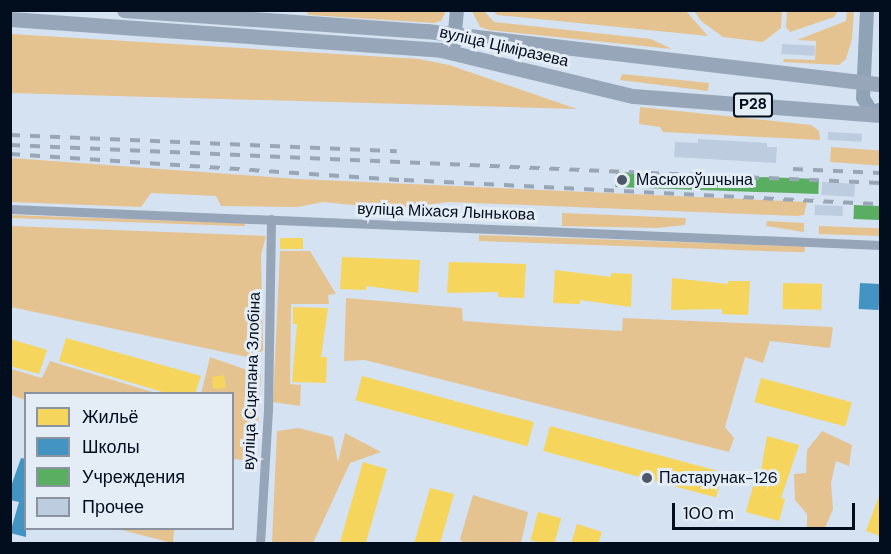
<!DOCTYPE html>
<meta charset="utf-8">
<style>
body{margin:0}
#map{position:relative;width:891px;height:554px;overflow:hidden;background:#d5e2f1;font-family:"DM Sans",sans-serif}
div>[style]{position:absolute}
[style*='--x']{left:calc(var(--x)*1px);top:calc(var(--y)*1px);width:calc(var(--w)*1px);rotate:calc(var(--a)*1deg)}
.green>*{inset:0;background:#e5c390;transform-origin:0 0}
.homes>*{inset:0;background:#f6d55c;transform-origin:0 0}
.schools>*{inset:0;background:#4393c3;transform-origin:0 0}
.public>*{inset:0;background:#5aae61;transform-origin:0 0}
.building>*{inset:0;background:#bdccde;transform-origin:0 0}
.street>*{height:9px;margin:-4.5px;padding:0 4.5px;transform-origin:4.5px;border-radius:4.5px;background:#96a6b8}
.secondary>*{height:14px;margin:-7px;padding:0 7px;transform-origin:7px;border-radius:7px;background:#90a2b6}
.primary>*{height:15px;margin:-7.5px;padding:0 7.5px;transform-origin:7.5px;border-radius:7.5px;background:#98a6b9}
.rail>*{height:4px;margin-top:-2px;transform-origin:0;background:repeating-linear-gradient(90deg,#9aa6b5 0 10px,transparent 0 20px)}
.dots>*{width:16px;height:16px;translate:-50% -50%;box-sizing:border-box;border:3px solid #e4ecf5;border-radius:50%}
span{translate:-50% -50%;white-space:nowrap;text-align:center;line-height:1.15;-webkit-text-stroke:6px #e4ecf5;paint-order:stroke}
.shield-label span{padding:2px 4px;background:#e4ecf5;border:2px solid;border-radius:4px;-webkit-text-stroke-width:0}
.shield-label{font-size:15px;color:#020e1d;font-weight:700}
.street-label{font-size:16px;color:#020e1d}
.poi-label{font-size:16px;color:#020e1d}
.left{translate:0 -50%;text-align:left}
.frame{position:absolute;inset:0;border:12px solid #020e1d;pointer-events:none}
.legend{position:absolute;left:24px;top:392px;width:210px;height:138px;box-sizing:border-box;background:#e4ecf5;border:2px solid #8a939f;margin:0;padding:8px 10px;list-style:none;font-size:18px;color:#020e1d}
.legend li{display:flex;align-items:center;gap:12px;height:30px}
.legend b{width:30px;border:2px solid #8a939f}
.scale{position:absolute;left:672px;top:503px;width:183px;height:27px;box-sizing:border-box;border:3px solid #020e1d;border-top:0;padding-left:8px;font-size:18px;line-height:21px;white-space:nowrap;color:#020e1d;-webkit-text-stroke:4px #e4ecf5;paint-order:stroke}
</style>
<div id="map">
<div class="green">
<div style="clip-path:polygon(305px 11px,446px 11px,441px 21px,434px 23px,309px 15px)"></div>
<div style="clip-path:polygon(472px 11px,484px 11px,494px 22px,651px 39px,672px 49px,489px 30px,480px 27px)"></div>
<div style="clip-path:polygon(493px 11px,686px 11px,708px 36px,497px 15px)"></div>
<div style="clip-path:polygon(694px 11px,782px 11px,781px 28px,763px 42px,723px 37px,701px 21px)"></div>
<div style="clip-path:polygon(787px 11px,787px 10px,838px 11px,834px 17px,790px 32px,786px 27px)"></div>
<div style="clip-path:polygon(847px 11px,854px 11px,852px 39px,846px 59px,839px 65px,783px 62px,784px 59px,815px 60px,816px 41px,797px 40px,846px 21px)"></div>
<div style="clip-path:polygon(11px 34px,419px 59px,449px 65px,577px 109px,11px 93px)"></div>
<div style="clip-path:polygon(622px 74px,709px 83px,708px 91px,620px 80px)"></div>
<div style="clip-path:polygon(640px 107px,811px 125px,819px 131px,820px 140px,663px 132px,660px 127px,639px 124px)"></div>
<div style="left:831px;top:147px;width:49px;height:15px;rotate:4deg"></div>
<div style="clip-path:polygon(11px 158px,297px 179px,807px 202px,804px 215px,797px 216px,449px 202px,392px 209px,323px 202px,298px 207px,221px 206px,216px 196px,151px 193px,141px 207px,11px 202px)"></div>
<div style="clip-path:polygon(562px 213px,686px 218px,685px 225px,657px 228px,562px 226px)"></div>
<div style="left:11px;top:215px;width:234px;height:3px;rotate:2deg"></div>
<div style="clip-path:polygon(767px 221px,804px 223px,804px 232px,766px 226px)"></div>
<div style="clip-path:polygon(11px 226px,266px 236px,261px 255px,263px 350px,252px 358px,11px 307px)"></div>
<div style="left:819px;top:226px;width:61px;height:8px;rotate:2deg"></div>
<div style="left:479px;top:235px;width:326px;height:6px;rotate:2deg"></div>
<div style="clip-path:polygon(280px 251px,310px 251px,336px 294px,328px 295px,329px 304px,291px 304px,290px 384px,301px 385px,300px 406px,273px 402px)"></div>
<div style="clip-path:polygon(346px 298px,462px 308px,463px 321px,532px 326px,622px 331px,623px 318px,833px 327px,830px 348px,770px 341px,763px 363px,745px 357px,725px 427px,734px 438px,729px 452px,365px 360px,344px 361px)"></div>
<div style="clip-path:polygon(210px 357px,261px 375px,256px 461px,233px 459px,232px 394px,201px 394px)"></div>
<div style="clip-path:polygon(50px 361px,53px 362px,156px 393px,26px 394px,25px 400px,11px 395px,11px 369px,42px 378px)"></div>
<div style="clip-path:polygon(299px 428px,333px 437px,338px 462px,345px 433px,381px 452px,350px 463px,313px 543px,272px 543px,277px 431px)"></div>
<div style="clip-path:polygon(822px 431px,852px 445px,849px 466px,836px 461px,831px 483px,833px 509px,825px 528px,807px 530px,807px 514px,795px 500px,794px 474px,806px 473px,807px 450px)"></div>
<div style="clip-path:polygon(473px 495px,528px 512px,521px 543px,463px 543px,460px 539px)"></div>
<div style="clip-path:polygon(118px 529px,174px 529px,173px 543px,172px 543px)"></div>
</div>
<div class="homes">
<div style="left:280px;top:238px;width:23px;height:11px"></div>
<div style="clip-path:polygon(342px 257px,420px 260px,418px 293px,367px 286px,366px 290px,340px 289px)"></div>
<div style="clip-path:polygon(449px 262px,526px 264px,524px 298px,498px 297px,498px 292px,447px 293px)"></div>
<div style="clip-path:polygon(555px 270px,611px 277px,611px 273px,632px 274px,631px 307px,580px 300px,580px 304px,553px 303px)"></div>
<div style="clip-path:polygon(672px 278px,728px 284px,728px 281px,750px 281px,748px 315px,722px 314px,722px 309px,671px 310px)"></div>
<div style="left:783px;top:283px;width:39px;height:26px;rotate:1deg"></div>
<div style="clip-path:polygon(293px 307px,328px 308px,321px 357px,327px 357px,326px 383px,292px 382px,297px 324px,293px 324px)"></div>
<div style="clip-path:polygon(66px 338px,201px 376px,195px 394px,169px 394px,59px 361px)"></div>
<div style="clip-path:polygon(10px 339px,47px 350px,39px 374px,10px 366px)"></div>
<div style="clip-path:polygon(224px 375px,226px 388px,213px 389px,212px 377px)"></div>
<div style="left:362px;top:376px;width:178px;height:25px;rotate:15deg"></div>
<div style="left:761px;top:378px;width:94px;height:25px;rotate:15deg"></div>
<div style="left:550px;top:426px;width:179px;height:26px;rotate:15deg"></div>
<div style="clip-path:polygon(767px 436px,799px 445px,781px 498px,785px 499px,779px 521px,746px 512px,753px 486px,758px 487px)"></div>
<div style="left:363px;top:462px;width:25px;height:85px;rotate:16deg"></div>
<div style="clip-path:polygon(430px 488px,454px 494px,440px 544px,414px 544px)"></div>
<div style="clip-path:polygon(880px 493px,880px 536px,866px 531px)"></div>
<div style="left:538px;top:512px;width:24px;height:29px;rotate:15deg"></div>
<div style="clip-path:polygon(577px 524px,602px 532px,598px 544px,571px 544px)"></div>
</div>
<div class="schools">
<div style="left:860px;top:283px;width:20px;height:26px;rotate:3deg"></div>
<div style="clip-path:polygon(21px 458px,26px 459px,26px 537px,10px 533px,19px 502px,10px 500px,10px 489px)"></div>
</div>
<div class="public">
<div style="left:616px;top:172px;width:203px;height:15px;rotate:2deg"></div>
<div style="left:854px;top:205px;width:26px;height:14px;rotate:2deg"></div>
</div>
<div class="building">
<div style="left:782px;top:44px;width:33px;height:10px;rotate:3deg"></div>
<div style="left:828px;top:132px;width:34px;height:8px;rotate:3deg"></div>
<div style="clip-path:polygon(698px 139px,767px 143px,767px 147px,777px 147px,776px 163px,674px 157px,675px 142px,698px 143px)"></div>
<div style="left:822px;top:182px;width:33px;height:13px;rotate:3deg"></div>
<div style="left:815px;top:205px;width:28px;height:10px;rotate:2deg"></div>
</div>
<div class="street">
<div style="--x:10;--y:209;--w:871;--a:2.37"></div>
<div style="--x:260;--y:544;--w:133;--a:-86.6"></div>
<div style="--x:268;--y:411;--w:192;--a:-89.1"></div>
</div>
<div class="secondary">
<div style="--x:867;--y:10;--w:88;--a:92.6"></div>
<div style="--x:863;--y:98;--w:19;--a:58"></div>
<div style="--x:873;--y:114;--w:7;--a:-34"></div>
<div style="--x:453;--y:53;--w:43;--a:-84.7"></div>
</div>
<div class="primary">
<div style="--x:124;--y:10;--w:304;--a:4"></div>
<div style="--x:427;--y:31;--w:456;--a:6.7"></div>
<div style="--x:10;--y:19;--w:432;--a:4.1"></div>
<div style="--x:441;--y:50;--w:197;--a:13.5"></div>
<div style="--x:633;--y:96;--w:248;--a:4.4"></div>
</div>
<div class="rail">
<div style="--x:10;--y:135;--w:387;--a:2.4"></div>
<div style="--x:10;--y:145;--w:871;--a:2.5"></div>
<div style="--x:10;--y:154;--w:395;--a:3.8"></div>
<div style="--x:404;--y:180;--w:477;--a:2.9"></div>
<div style="--x:793;--y:169;--w:87;--a:2.6"></div>
</div>
<div class="dots">
<div style="left:622px;top:180px;background:#4c5867"></div>
<div style="left:647px;top:478px;background:#4c5867"></div>
</div>
<div class="shield-label">
<span style="left:753px;top:105px">Р28</span>
</div>
<div class="street-label">
<span style="left:504px;top:47px;rotate:13deg">вуліца Ціміразева</span>
<span style="left:446px;top:212px;rotate:2deg">вуліца Міхася Лынькова</span>
<span style="left:252px;top:381px;rotate:-88deg">вуліца Сцяпана Злобіна</span>
</div>
<div class="poi-label">
<span class="left" style="left:636px;top:180px">Масюкоўшчына</span>
<span class="left" style="left:659px;top:478px">Пастарунак-126</span>
</div>
<div class="frame"></div>
<ul class="legend">
<li><b style="height:16px;background:#f6d55c"></b>Жильё</li>
<li><b style="height:16px;background:#4393c3"></b>Школы</li>
<li><b style="height:16px;background:#5aae61"></b>Учреждения</li>
<li><b style="height:16px;background:#bdccde"></b>Прочее</li>
</ul>
<div class="scale">100 m</div>
</div>
